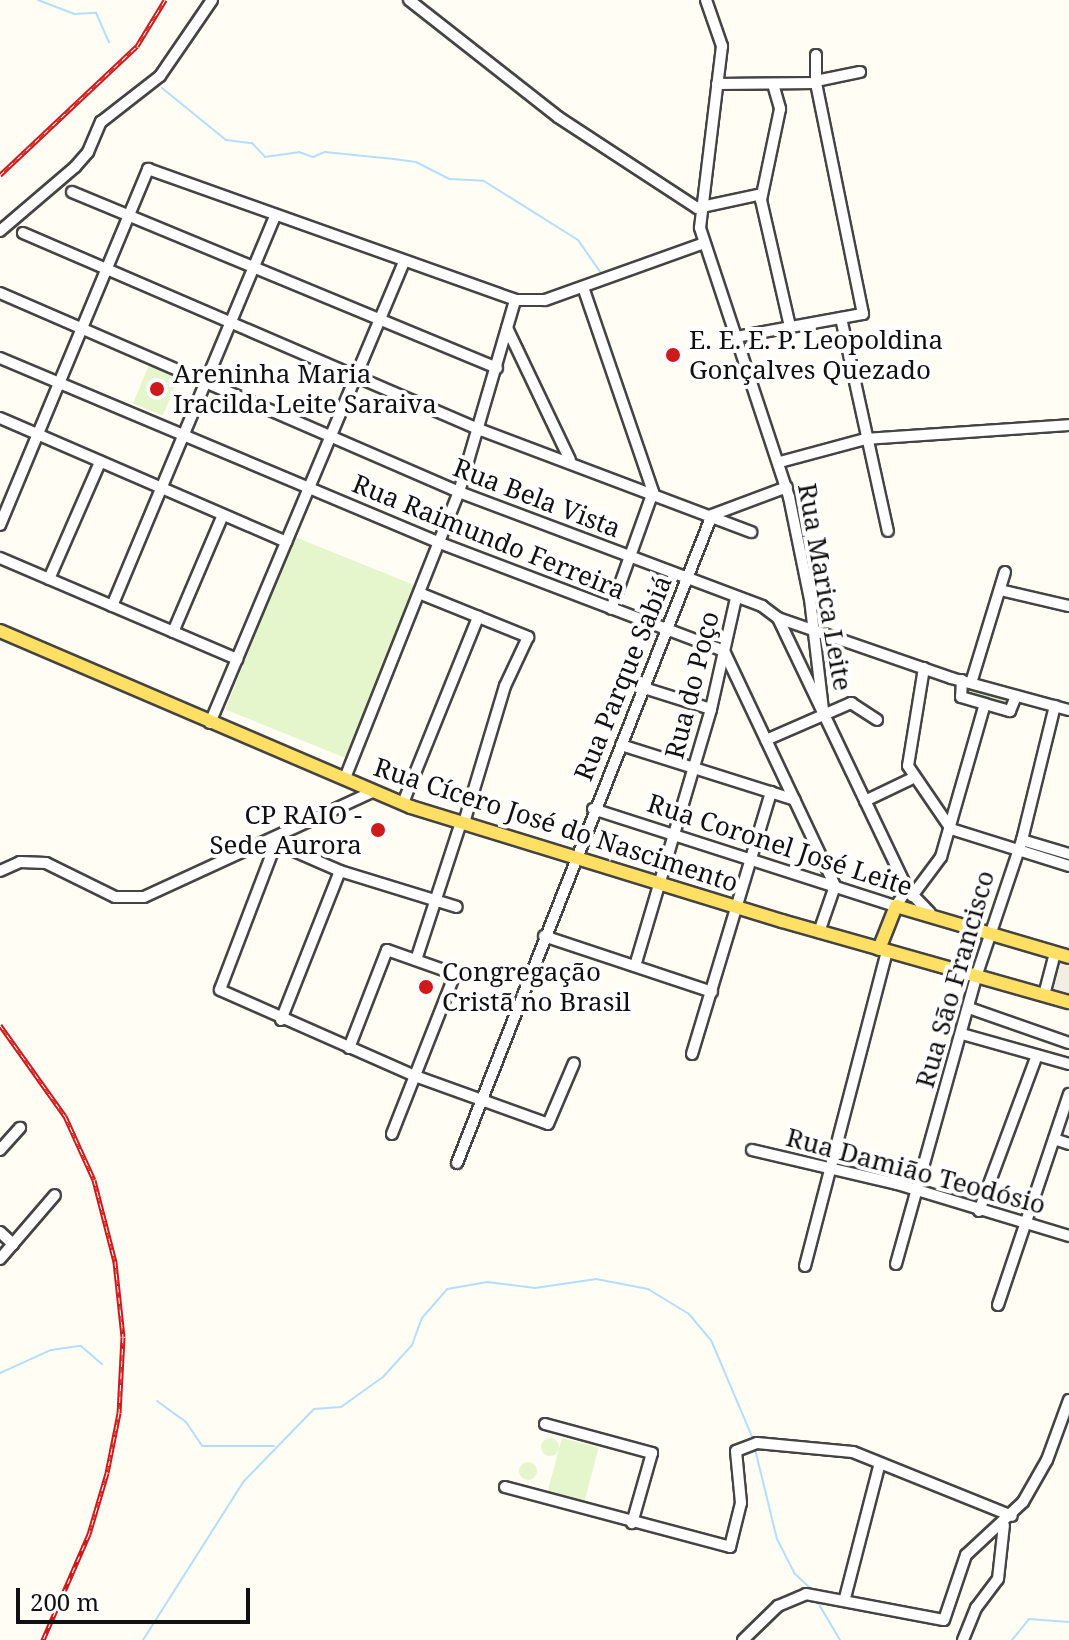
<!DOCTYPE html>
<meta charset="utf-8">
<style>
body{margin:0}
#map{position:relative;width:1069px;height:1640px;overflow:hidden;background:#fffdf4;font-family:"Noto Serif",serif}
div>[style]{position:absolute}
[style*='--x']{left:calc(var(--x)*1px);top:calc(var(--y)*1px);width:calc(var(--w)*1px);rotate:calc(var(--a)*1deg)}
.green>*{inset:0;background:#d2eeb9}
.pitch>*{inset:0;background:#e5f5cc;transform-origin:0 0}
.round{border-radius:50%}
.plaza>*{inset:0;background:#f2eee1}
.stream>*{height:2px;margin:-1px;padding:0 1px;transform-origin:1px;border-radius:1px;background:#b4defc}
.roads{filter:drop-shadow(2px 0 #444) drop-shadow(-2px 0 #444) drop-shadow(0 2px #444) drop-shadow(0 -2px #444)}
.minor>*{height:10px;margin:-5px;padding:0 5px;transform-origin:5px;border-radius:5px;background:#fff}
.major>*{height:12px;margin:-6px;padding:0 6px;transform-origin:6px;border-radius:6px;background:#ffe064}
.rail>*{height:5px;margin-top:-2.5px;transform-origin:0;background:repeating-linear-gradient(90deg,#fff 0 6px,#cf1a1b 0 12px);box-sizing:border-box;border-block:2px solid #cf1a1b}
.dots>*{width:22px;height:22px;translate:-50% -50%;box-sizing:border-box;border:4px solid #fff;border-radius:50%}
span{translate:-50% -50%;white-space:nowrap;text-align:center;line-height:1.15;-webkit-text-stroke:8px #fff;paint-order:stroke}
.poi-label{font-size:26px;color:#111}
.left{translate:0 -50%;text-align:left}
.right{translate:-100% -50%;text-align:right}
.street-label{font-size:26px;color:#111}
.scale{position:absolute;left:16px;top:1588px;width:234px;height:36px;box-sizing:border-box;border:4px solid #111;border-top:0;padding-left:10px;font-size:24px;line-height:28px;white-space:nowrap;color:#111;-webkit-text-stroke:6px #fff;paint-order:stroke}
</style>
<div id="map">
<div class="green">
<div style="clip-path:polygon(964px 684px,1013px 697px,1010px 707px,966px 696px)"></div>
</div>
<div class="pitch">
<div style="left:150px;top:362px;width:32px;height:45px;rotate:22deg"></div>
<div style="left:295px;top:537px;width:133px;height:186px;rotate:22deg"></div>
<div class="round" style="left:541px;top:1438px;width:18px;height:18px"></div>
<div style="left:562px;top:1438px;width:38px;height:57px;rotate:15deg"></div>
<div class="round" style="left:519px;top:1462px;width:18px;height:18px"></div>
</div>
<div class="plaza">
<div style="clip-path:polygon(1060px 961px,1069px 962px,1069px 1002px,1050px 995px)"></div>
</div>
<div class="stream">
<div style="--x:38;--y:0;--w:39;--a:21"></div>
<div style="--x:74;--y:14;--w:22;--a:-3"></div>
<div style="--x:96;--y:13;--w:32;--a:66"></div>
<div style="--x:162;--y:88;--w:82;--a:39.1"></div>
<div style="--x:226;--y:140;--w:26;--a:7"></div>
<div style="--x:252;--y:143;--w:19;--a:47"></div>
<div style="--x:265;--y:157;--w:34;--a:-8"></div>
<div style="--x:299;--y:152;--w:15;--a:20"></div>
<div style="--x:313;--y:157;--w:13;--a:-23"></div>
<div style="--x:325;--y:152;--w:69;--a:5.8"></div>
<div style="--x:394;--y:159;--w:22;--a:8"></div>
<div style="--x:416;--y:162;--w:38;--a:27"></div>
<div style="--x:450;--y:179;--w:34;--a:3"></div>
<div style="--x:484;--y:181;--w:111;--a:32.1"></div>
<div style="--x:578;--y:240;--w:40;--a:55.1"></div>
<div style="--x:0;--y:1373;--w:56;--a:-24.3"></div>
<div style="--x:51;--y:1350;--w:30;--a:-8"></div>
<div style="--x:81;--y:1346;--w:28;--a:41"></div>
<div style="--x:157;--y:1401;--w:36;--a:36"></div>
<div style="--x:186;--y:1422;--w:29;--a:56"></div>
<div style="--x:202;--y:1446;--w:72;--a:0"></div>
<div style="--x:755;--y:1449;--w:93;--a:76.3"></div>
<div style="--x:777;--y:1539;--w:38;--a:63"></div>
<div style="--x:794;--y:1573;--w:26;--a:43"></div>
<div style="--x:817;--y:1601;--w:45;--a:59.5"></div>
<div style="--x:143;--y:1640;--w:188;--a:-57.6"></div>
<div style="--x:244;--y:1481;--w:100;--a:-45.8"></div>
<div style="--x:314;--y:1409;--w:27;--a:-4"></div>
<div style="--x:341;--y:1407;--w:52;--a:-35.5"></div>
<div style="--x:383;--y:1377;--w:43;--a:-47.8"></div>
<div style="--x:412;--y:1345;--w:29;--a:-70"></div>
<div style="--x:422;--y:1318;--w:38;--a:-49"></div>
<div style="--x:447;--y:1289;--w:41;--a:-9.9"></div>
<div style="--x:487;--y:1282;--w:48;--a:7.1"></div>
<div style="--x:535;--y:1288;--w:62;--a:-8.4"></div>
<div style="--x:596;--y:1279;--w:53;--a:10.9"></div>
<div style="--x:648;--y:1289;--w:48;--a:31.4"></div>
<div style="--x:689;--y:1314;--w:34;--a:50"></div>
<div style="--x:711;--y:1340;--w:108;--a:67"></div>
<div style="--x:1012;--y:1640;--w:27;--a:-51"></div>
<div style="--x:1029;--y:1619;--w:40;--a:4.3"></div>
</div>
<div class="roads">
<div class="minor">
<div style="--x:409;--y:0;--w:189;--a:38.1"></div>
<div style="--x:558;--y:117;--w:166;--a:33.2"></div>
<div style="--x:697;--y:208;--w:66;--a:-12.2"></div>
<div style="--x:706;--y:0;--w:49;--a:70.8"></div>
<div style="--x:722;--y:46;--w:183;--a:96.9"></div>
<div style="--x:700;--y:228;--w:283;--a:71.7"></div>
<div style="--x:789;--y:497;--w:104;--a:78.4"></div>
<div style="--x:810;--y:599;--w:112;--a:83.3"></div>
<div style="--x:816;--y:81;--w:45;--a:-11.6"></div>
<div style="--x:717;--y:84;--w:99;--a:-0.6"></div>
<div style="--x:773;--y:84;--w:26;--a:74"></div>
<div style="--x:780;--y:109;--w:93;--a:101.8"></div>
<div style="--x:761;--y:200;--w:130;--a:77.1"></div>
<div style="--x:72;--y:192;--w:460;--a:22.5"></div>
<div style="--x:0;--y:231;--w:99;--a:-40.5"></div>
<div style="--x:75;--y:167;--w:20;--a:-49"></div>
<div style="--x:88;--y:152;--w:33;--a:-67"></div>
<div style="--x:101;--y:122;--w:75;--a:-37.9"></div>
<div style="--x:160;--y:76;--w:92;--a:-55.6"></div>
<div style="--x:23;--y:233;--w:499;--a:23.3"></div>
<div style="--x:481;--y:430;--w:289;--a:20.7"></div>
<div style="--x:583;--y:287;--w:217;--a:71.1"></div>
<div style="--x:653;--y:492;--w:124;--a:109.7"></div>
<div style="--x:0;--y:293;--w:500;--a:23.44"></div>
<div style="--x:459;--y:492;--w:324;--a:20.6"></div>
<div style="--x:762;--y:606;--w:20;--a:37"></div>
<div style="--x:778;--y:618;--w:183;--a:19.1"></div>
<div style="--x:951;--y:678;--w:122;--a:15.2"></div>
<div style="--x:841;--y:318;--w:218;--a:77.6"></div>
<div style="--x:507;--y:328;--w:146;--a:64.5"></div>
<div style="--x:736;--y:337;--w:129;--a:-10.3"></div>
<div style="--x:863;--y:314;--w:236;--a:-101.5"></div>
<div style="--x:816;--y:83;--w:28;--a:-90"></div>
<div style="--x:0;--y:358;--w:477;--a:22.8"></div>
<div style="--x:440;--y:543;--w:304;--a:20.8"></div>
<div style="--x:724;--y:651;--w:260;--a:64.7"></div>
<div style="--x:835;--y:886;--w:49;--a:109.2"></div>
<div style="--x:0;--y:418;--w:312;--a:23.4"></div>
<div style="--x:780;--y:462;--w:88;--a:-15.1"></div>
<div style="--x:865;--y:439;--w:204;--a:-3.9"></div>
<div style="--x:712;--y:515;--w:80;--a:-20.5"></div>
<div style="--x:0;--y:525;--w:386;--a:-67.4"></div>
<div style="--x:148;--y:169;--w:390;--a:19.6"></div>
<div style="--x:515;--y:300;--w:30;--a:0"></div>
<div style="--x:545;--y:300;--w:169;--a:-19.7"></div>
<div style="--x:0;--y:558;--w:258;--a:23.1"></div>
<div style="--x:49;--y:579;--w:128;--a:-66.4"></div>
<div style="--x:1000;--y:590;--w:71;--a:13.1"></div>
<div style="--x:419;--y:593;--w:118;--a:22"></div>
<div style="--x:528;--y:637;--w:54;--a:115.1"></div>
<div style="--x:505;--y:686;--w:143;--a:106.7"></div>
<div style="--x:112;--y:606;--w:422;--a:-67.3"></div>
<div style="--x:778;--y:618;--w:300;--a:64.5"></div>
<div style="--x:907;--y:889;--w:33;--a:46"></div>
<div style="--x:173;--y:632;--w:127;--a:-66.9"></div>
<div style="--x:924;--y:668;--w:99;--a:99.3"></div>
<div style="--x:908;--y:766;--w:76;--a:55.7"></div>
<div style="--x:951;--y:829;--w:124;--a:17.4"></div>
<div style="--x:962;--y:680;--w:17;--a:93"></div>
<div style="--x:961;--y:697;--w:25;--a:16"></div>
<div style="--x:985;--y:704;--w:26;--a:16"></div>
<div style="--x:1010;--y:711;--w:16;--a:-68"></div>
<div style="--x:971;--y:683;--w:116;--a:-73"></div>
<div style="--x:644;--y:688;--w:70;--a:17.4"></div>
<div style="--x:210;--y:723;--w:500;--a:-67.18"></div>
<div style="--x:766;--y:740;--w:93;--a:-23.5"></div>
<div style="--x:851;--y:703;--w:31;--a:33"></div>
<div style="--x:621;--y:745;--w:182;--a:17.5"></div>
<div style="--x:345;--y:778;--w:308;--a:-68.3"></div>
<div style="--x:459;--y:492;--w:200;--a:-73.7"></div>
<div style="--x:865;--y:801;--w:55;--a:-25.6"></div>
<div style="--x:403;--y:803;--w:201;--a:-68"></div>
<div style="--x:593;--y:809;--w:318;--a:17.8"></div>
<div style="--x:896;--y:906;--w:20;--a:-57"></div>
<div style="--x:1022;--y:840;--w:49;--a:16.6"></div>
<div style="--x:271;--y:841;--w:75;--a:23.5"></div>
<div style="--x:340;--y:871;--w:122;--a:17.1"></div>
<div style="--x:276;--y:843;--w:157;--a:110.9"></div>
<div style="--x:220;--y:990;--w:213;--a:23.8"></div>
<div style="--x:415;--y:1076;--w:141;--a:19.8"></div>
<div style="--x:548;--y:1124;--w:66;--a:-66.9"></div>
<div style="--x:0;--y:871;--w:22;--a:-24"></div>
<div style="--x:20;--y:862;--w:26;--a:2"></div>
<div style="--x:46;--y:863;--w:77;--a:26.2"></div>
<div style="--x:115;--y:897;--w:29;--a:0"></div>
<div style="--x:144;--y:897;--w:253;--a:-24.7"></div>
<div style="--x:912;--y:896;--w:49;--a:-53.4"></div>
<div style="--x:941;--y:857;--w:159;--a:-74"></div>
<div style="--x:544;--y:936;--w:177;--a:18.4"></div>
<div style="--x:416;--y:960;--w:145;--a:-71.9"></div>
<div style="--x:635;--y:966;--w:268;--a:-73.5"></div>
<div style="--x:711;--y:709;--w:114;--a:-77.3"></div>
<div style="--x:1044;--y:995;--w:43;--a:-75.3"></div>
<div style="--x:969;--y:1008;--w:106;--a:19.3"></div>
<div style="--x:281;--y:1020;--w:160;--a:-68.4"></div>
<div style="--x:962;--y:1034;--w:111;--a:15.7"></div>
<div style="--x:349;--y:1048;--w:105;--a:-68.8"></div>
<div style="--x:387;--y:950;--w:72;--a:19.4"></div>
<div style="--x:455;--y:974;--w:172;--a:111.5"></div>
<div style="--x:692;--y:1054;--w:274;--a:-73.2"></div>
<div style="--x:1054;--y:1139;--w:16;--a:18"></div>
<div style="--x:0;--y:1150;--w:30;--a:-48"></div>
<div style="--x:752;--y:1150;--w:149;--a:13.2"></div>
<div style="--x:897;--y:1184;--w:180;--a:16.8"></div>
<div style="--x:457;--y:1163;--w:696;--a:-68.52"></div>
<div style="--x:979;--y:1211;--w:166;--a:-69.6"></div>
<div style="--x:0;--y:1232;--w:18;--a:43"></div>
<div style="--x:0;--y:1259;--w:84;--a:-49.3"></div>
<div style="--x:896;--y:1264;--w:304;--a:-74.4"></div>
<div style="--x:978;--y:971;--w:138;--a:-71.4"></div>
<div style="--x:1022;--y:840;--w:138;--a:-76.2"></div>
<div style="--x:805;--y:1266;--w:325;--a:-75.4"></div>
<div style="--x:998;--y:1305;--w:223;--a:-71.4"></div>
<div style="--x:545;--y:1424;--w:111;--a:15.2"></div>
<div style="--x:652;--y:1453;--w:73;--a:105.9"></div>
<div style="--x:505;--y:1487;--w:233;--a:14.9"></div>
<div style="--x:730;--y:1547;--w:45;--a:-76"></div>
<div style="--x:741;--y:1503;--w:52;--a:-95.5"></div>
<div style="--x:736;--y:1451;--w:22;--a:-21"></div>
<div style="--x:757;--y:1443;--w:96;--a:5.4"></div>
<div style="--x:853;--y:1452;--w:171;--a:21.9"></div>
<div style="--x:845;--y:1598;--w:139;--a:-75.5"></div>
<div style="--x:743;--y:1640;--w:49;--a:-44.2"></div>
<div style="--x:778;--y:1606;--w:30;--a:-23"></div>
<div style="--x:806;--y:1594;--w:140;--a:10.7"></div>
<div style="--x:944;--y:1620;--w:69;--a:-71.3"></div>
<div style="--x:966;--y:1555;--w:78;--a:-42.9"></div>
<div style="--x:1023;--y:1502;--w:48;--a:-60.3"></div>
<div style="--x:1047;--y:1460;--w:64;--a:-69.9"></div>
<div style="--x:963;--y:1640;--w:35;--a:-68"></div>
<div style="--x:976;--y:1608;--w:36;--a:-53"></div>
<div style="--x:998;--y:1579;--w:54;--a:-83.7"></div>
</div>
<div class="major">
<div style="--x:0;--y:631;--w:447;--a:23.2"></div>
<div style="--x:411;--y:807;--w:388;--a:17.1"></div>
<div style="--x:782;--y:921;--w:298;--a:15.8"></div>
<div style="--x:879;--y:949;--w:46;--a:-68.4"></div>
<div style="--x:896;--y:906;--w:180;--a:16.4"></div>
</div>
</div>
<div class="rail">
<div style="--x:0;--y:175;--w:188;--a:-43.3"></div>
<div style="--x:137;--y:46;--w:54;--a:-58.7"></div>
<div style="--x:0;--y:1025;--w:112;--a:54.5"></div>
<div style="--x:65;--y:1116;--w:70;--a:65.6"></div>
<div style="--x:94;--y:1180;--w:85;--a:75.6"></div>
<div style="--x:115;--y:1262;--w:75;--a:83.9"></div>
<div style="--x:123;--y:1337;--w:76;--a:93"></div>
<div style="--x:119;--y:1413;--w:61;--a:101.3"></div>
<div style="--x:107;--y:1473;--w:64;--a:106.4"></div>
<div style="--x:89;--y:1534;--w:116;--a:113.5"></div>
</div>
<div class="dots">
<div style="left:673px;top:355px;background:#cf1a1b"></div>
<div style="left:157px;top:389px;background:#cf1a1b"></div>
<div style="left:378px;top:830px;background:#cf1a1b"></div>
<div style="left:426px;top:987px;background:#cf1a1b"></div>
</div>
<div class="poi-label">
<span class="left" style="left:689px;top:355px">E. E. E. P. Leopoldina<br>Gonçalves Quezado</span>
<span class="left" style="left:173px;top:389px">Areninha Maria<br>Iracilda Leite Saraiva</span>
<span class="right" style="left:362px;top:830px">CP RAIO -<br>Sede Aurora</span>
<span class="left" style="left:442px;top:987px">Congregação<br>Cristã no Brasil</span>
</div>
<div class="street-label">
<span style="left:537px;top:498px;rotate:21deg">Rua Bela Vista</span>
<span style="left:489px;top:537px;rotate:22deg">Rua Raimundo Ferreira</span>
<span style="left:825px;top:587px;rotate:80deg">Rua Marica Leite</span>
<span style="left:623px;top:678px;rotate:-68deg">Rua Parque Sabiá</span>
<span style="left:692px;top:685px;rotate:-76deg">Rua do Poço</span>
<span style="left:556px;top:825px;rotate:18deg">Rua Cícero José do Nascimento</span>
<span style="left:780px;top:845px;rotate:18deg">Rua Coronel José Leite</span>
<span style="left:955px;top:979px;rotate:-74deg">Rua São Francisco</span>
<span style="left:916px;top:1171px;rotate:15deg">Rua Damião Teodósio</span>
</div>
<div class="scale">200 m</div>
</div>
